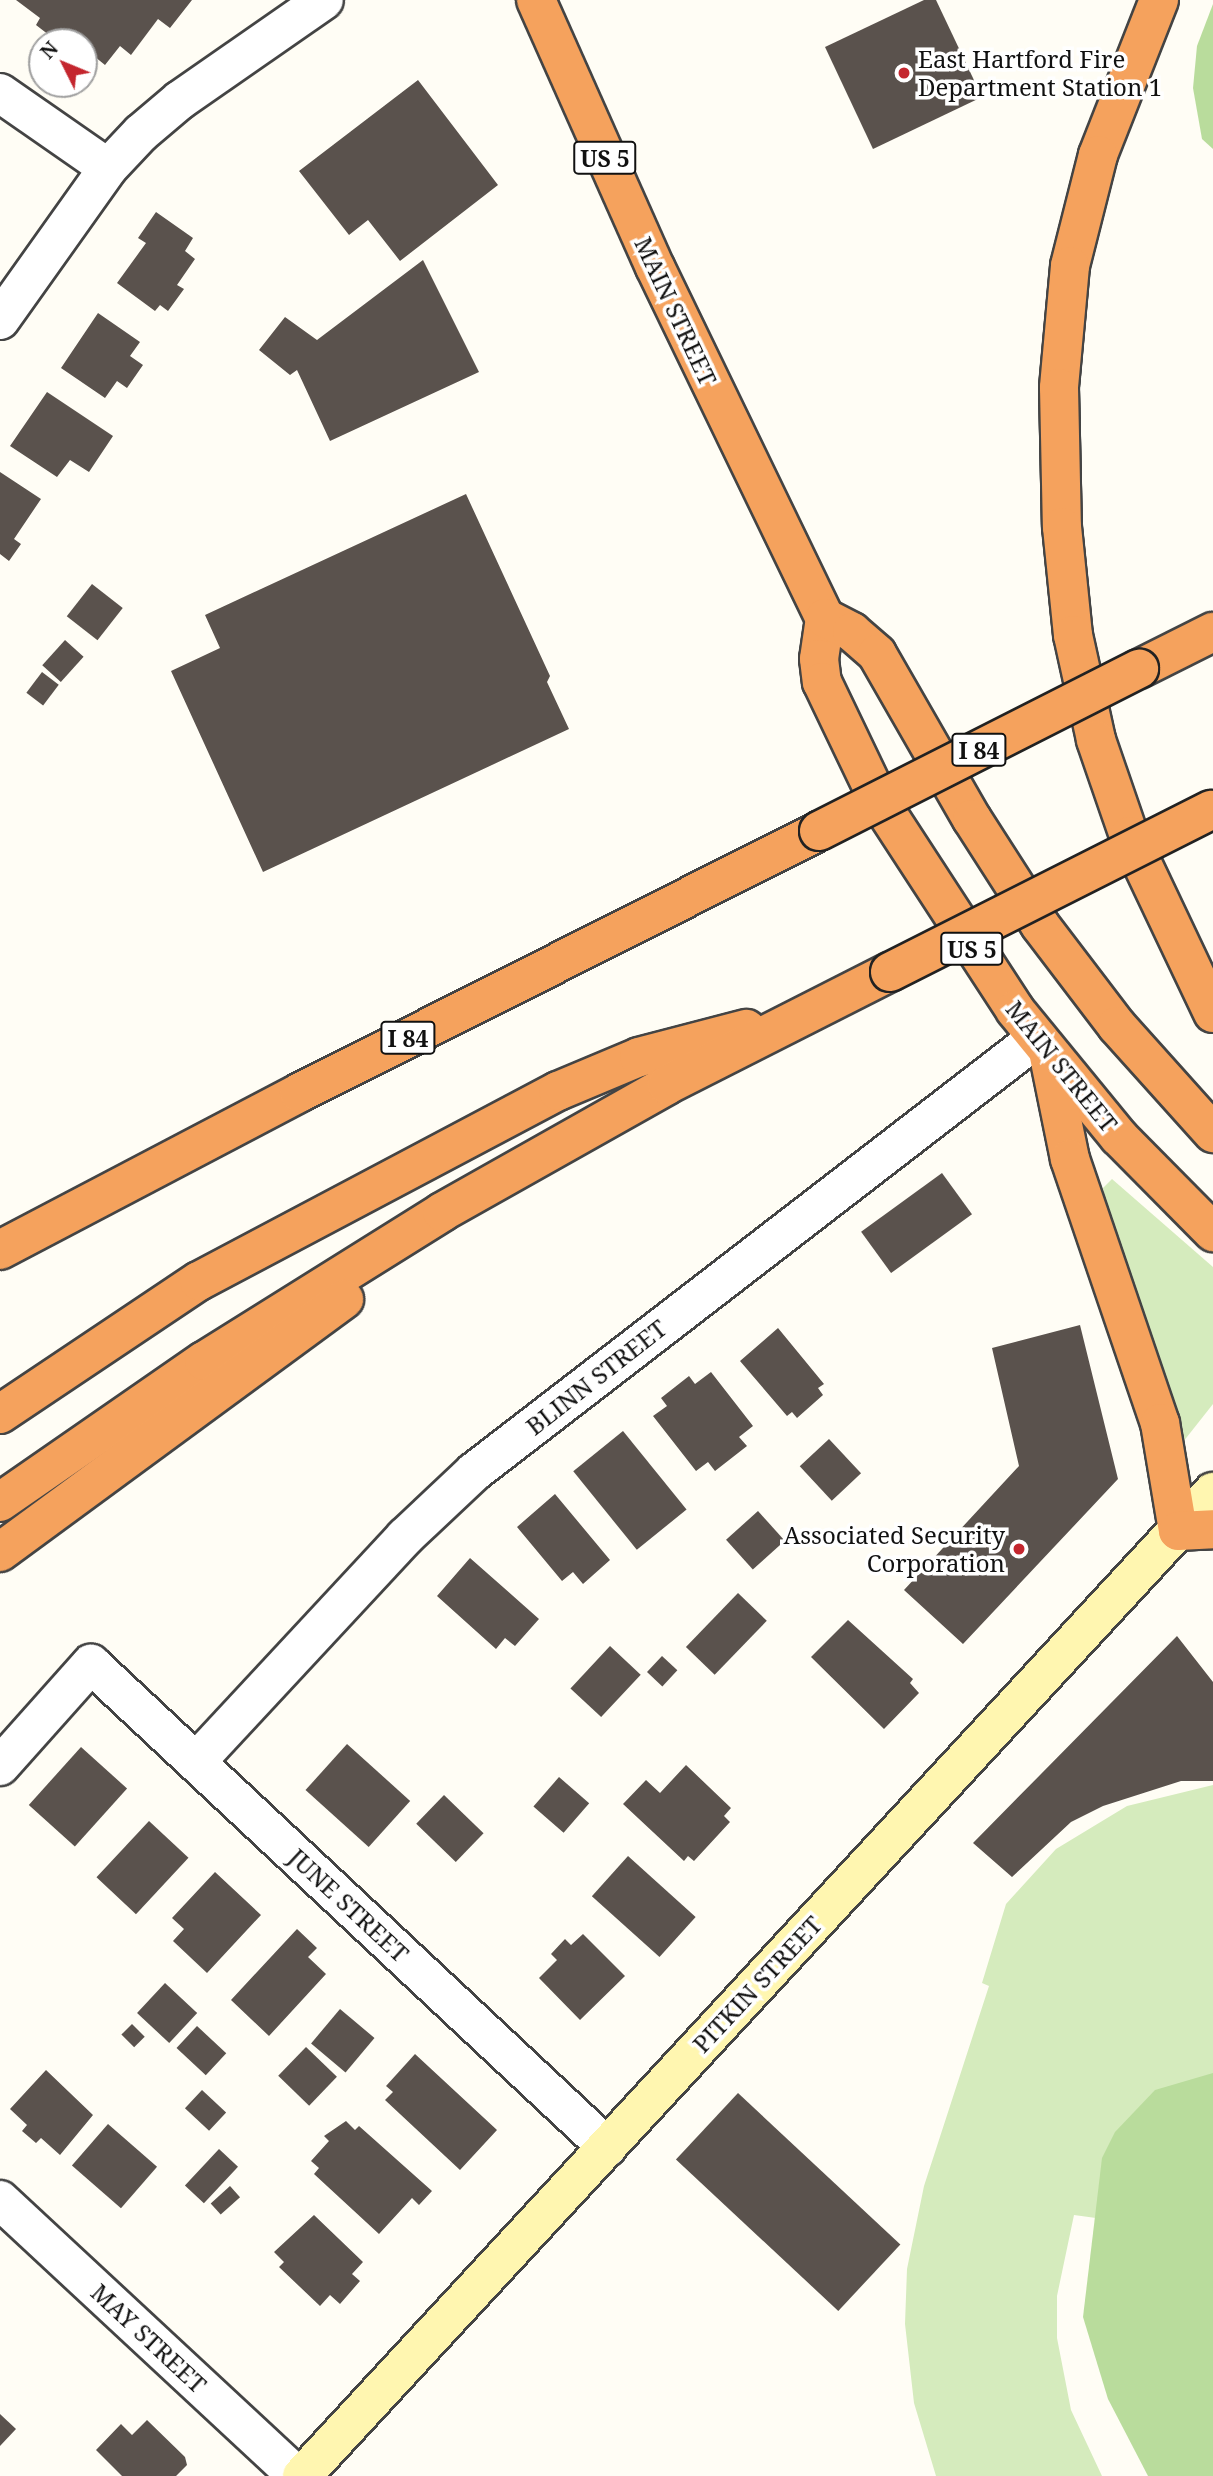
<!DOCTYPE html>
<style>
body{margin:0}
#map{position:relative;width:1213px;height:2476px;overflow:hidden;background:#fffdf5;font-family:"Noto Serif",serif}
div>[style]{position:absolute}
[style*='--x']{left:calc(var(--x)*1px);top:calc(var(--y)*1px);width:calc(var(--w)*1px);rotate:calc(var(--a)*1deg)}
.green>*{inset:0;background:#d5ebbd}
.forest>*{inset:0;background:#b9dc9c}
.building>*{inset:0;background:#5a524d;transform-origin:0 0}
.roads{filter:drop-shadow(2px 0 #444) drop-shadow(-2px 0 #444) drop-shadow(0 2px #444) drop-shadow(0 -2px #444)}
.street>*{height:38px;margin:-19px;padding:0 19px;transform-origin:19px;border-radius:19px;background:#fff}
.secondary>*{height:38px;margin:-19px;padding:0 19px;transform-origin:19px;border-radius:19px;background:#fff6b0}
.highway>*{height:38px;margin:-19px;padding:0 19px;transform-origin:19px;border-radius:19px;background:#f5a25d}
.bridges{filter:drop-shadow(2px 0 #222) drop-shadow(-2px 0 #222) drop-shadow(0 2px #222) drop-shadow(0 -2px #222)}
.highway-bridge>*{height:38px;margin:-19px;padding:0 19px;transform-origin:19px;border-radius:19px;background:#f5a25d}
.dots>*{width:19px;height:19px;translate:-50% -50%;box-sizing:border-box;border:4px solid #fff;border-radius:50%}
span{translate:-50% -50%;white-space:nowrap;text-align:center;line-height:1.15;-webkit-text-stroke:7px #fff;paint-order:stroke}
.shield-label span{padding:2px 5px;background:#fff;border:2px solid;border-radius:5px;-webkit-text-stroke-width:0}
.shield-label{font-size:23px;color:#111;font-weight:700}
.poi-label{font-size:24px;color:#111}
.left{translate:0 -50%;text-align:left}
.right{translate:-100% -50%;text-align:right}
.street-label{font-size:24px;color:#111}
.north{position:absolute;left:28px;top:28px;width:70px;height:70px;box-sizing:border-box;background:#fff;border:2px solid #a0a0a0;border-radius:50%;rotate:313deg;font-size:19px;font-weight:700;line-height:28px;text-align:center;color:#111}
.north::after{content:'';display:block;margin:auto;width:24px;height:32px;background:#c4262e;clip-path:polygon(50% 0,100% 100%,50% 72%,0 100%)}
</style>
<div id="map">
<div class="green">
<div style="clip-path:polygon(1112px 1179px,1213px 1267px,1213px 1404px,1183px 1442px,1105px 1198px,1103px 1188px)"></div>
<div style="clip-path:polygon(1213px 1785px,1213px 2234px,1074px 2215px,1057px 2296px,1057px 2338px,1071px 2410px,1102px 2476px,936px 2476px,914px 2403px,905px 2324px,907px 2269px,924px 2186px,989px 1986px,982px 1983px,1006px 1904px,1056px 1849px,1127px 1806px)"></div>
</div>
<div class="forest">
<div style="clip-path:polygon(1213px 4px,1213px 149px,1202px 139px,1193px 88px,1197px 46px)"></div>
<div style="clip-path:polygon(1213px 2073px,1213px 2476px,1148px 2476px,1108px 2399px,1083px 2317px,1102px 2158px,1115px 2132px,1155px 2090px)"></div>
</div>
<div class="building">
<div style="clip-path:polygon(16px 0,192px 0,170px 28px,158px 19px,131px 55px,120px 46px,105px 65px,84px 48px,84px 42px,58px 42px,36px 25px,40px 18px)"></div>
<div style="clip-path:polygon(924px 0,936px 0,982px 97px,873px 149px,825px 47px)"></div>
<div style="clip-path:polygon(418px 80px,498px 185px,400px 261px,368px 220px,349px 235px,299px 171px)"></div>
<div style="clip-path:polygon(156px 212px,193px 238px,185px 251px,195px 259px,177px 285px,184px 289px,168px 311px,160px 305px,155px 311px,117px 283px,146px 243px,138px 238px)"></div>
<div style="clip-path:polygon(423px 260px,479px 372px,330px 441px,297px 370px,290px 375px,259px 350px,285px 317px,317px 340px)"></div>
<div style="clip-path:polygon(98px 313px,140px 342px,130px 356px,143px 365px,127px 388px,117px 381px,105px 398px,61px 368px)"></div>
<div style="clip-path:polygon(47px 392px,113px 436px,89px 472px,70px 460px,57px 477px,10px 446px)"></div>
<div style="clip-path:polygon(0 472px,41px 499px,14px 539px,21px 544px,9px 561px,0 554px)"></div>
<div style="clip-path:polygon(466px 494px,550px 676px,547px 682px,569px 729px,263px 872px,171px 671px,220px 648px,205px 615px)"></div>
<div style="left:92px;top:584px;width:39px;height:41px;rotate:38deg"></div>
<div style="left:65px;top:640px;width:25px;height:34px;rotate:42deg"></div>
<div style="left:42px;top:672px;width:21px;height:26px;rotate:37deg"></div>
<div style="left:942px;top:1173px;width:51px;height:100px;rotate:54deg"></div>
<div style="clip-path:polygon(1080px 1325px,1118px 1479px,963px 1644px,904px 1590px,1019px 1466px,992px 1348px)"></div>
<div style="clip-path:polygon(778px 1328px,824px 1384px,818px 1388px,823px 1395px,797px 1418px,792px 1412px,787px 1416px,740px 1361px)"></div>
<div style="clip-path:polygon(711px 1372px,753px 1426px,739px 1437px,747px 1446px,715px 1471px,708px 1462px,696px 1471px,653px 1416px,667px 1406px,661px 1398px,689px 1376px,695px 1384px)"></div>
<div style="left:623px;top:1431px;width:101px;height:64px;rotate:51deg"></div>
<div style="left:829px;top:1439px;width:47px;height:40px;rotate:47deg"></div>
<div style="clip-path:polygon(555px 1494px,610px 1560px,583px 1584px,573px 1572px,562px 1581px,517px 1527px)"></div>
<div style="left:758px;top:1511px;width:40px;height:43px;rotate:48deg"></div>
<div style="clip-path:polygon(470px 1558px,539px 1619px,515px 1646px,505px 1638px,496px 1649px,437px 1596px)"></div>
<div style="left:738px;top:1593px;width:40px;height:75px;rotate:44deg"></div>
<div style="clip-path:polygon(848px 1620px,913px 1679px,910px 1683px,919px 1693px,884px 1729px,811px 1657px)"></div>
<div style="clip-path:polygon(1177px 1636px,1213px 1682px,1213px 1781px,1181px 1781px,1103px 1806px,1071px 1822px,1012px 1877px,973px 1843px)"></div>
<div style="left:610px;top:1646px;width:42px;height:58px;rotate:43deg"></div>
<div style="left:662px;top:1656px;width:21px;height:22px;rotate:43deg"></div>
<div style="left:347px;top:1744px;width:85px;height:62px;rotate:42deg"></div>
<div style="left:81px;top:1747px;width:62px;height:78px;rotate:42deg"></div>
<div style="clip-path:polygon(686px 1765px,731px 1808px,724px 1816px,730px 1822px,694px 1861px,688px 1856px,684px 1861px,623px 1804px,646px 1780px,660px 1793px)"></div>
<div style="left:559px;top:1777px;width:40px;height:39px;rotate:41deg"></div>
<div style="left:444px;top:1795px;width:55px;height:40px;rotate:44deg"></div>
<div style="left:149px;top:1821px;width:54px;height:77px;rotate:43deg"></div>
<div style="left:628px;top:1856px;width:91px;height:54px;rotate:42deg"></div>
<div style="clip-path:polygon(215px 1872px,261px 1915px,207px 1973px,173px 1941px,184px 1929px,172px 1918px)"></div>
<div style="clip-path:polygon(297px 1929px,317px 1948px,308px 1957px,326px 1974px,269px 2036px,231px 2000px)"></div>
<div style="clip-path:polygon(583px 1934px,625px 1976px,580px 2020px,539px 1978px,557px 1960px,551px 1954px,565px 1939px,571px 1945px)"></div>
<div style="left:165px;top:1983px;width:44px;height:41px;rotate:43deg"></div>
<div style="left:340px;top:2009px;width:45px;height:45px;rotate:40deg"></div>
<div style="left:132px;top:2024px;width:18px;height:15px;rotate:45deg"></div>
<div style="left:197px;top:2026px;width:40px;height:30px;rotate:43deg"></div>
<div style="left:306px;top:2047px;width:43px;height:40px;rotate:44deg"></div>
<div style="clip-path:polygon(415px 2054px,497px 2130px,460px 2170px,385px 2100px,393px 2092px,386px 2086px)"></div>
<div style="clip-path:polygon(46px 2070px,93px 2115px,60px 2155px,41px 2138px,36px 2143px,22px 2131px,27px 2125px,10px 2109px)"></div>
<div style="left:202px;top:2090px;width:33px;height:25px;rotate:43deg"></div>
<div style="left:738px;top:2093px;width:222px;height:91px;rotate:43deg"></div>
<div style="clip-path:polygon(346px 2121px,355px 2130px,359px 2126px,432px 2191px,419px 2205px,412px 2198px,379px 2234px,314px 2174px,319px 2168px,311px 2161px,329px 2141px,324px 2136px)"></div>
<div style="left:108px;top:2124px;width:65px;height:55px;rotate:41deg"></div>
<div style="left:219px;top:2149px;width:26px;height:50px;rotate:43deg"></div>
<div style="left:230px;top:2186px;width:15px;height:26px;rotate:48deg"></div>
<div style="clip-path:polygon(314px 2215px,363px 2262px,352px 2274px,360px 2281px,340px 2304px,330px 2295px,320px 2306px,279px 2267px,284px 2262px,274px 2252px)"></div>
<div style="clip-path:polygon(0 2414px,16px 2429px,0 2446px)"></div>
<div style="clip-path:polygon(147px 2420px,185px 2457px,187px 2465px,176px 2476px,122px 2476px,96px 2450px,121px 2424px,132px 2435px)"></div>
</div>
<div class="roads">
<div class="street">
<div style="--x:0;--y:93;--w:131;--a:34.8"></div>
<div style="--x:0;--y:320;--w:186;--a:-54.6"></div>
<div style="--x:108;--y:168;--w:48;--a:-46.7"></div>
<div style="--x:141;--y:133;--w:51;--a:-40.2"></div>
<div style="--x:180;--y:100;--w:175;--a:-34.8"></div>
<div style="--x:196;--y:1762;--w:307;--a:-47.1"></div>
<div style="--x:405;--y:1537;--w:95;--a:-43.3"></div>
<div style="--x:474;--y:1472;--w:711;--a:-37.63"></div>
<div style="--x:0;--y:1766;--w:137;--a:-48.3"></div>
<div style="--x:91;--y:1664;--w:707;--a:43.11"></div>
<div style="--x:0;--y:2200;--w:405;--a:42.9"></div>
</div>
<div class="secondary">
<div style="--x:302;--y:2476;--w:1341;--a:-47.21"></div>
</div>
<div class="highway">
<div style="--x:536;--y:0;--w:292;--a:66"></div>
<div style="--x:655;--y:267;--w:390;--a:64.2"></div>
<div style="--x:825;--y:618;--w:41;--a:98.3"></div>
<div style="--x:819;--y:659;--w:23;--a:83"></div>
<div style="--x:822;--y:682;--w:132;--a:64.4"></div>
<div style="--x:879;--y:801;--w:249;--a:56.9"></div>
<div style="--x:1015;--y:1010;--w:164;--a:50.7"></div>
<div style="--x:1119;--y:1137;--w:134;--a:45.3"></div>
<div style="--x:1159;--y:0;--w:167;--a:111.5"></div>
<div style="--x:1098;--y:155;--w:114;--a:104.2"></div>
<div style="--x:1070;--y:266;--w:122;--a:95.2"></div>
<div style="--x:1059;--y:388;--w:139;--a:88.8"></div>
<div style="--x:1062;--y:527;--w:109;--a:84.2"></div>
<div style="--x:1073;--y:635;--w:107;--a:77.6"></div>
<div style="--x:1096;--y:740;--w:102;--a:71"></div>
<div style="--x:1129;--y:836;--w:196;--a:64.6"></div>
<div style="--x:825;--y:618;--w:30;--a:27"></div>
<div style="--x:852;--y:632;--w:33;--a:41"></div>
<div style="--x:877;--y:654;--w:190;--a:60.1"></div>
<div style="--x:972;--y:819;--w:126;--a:57.3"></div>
<div style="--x:1040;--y:925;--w:127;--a:52.7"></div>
<div style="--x:1117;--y:1026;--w:144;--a:48.1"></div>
<div style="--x:1139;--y:669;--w:83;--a:-26.6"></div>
<div style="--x:1049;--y:1056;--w:105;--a:78.5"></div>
<div style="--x:1070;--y:1159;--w:279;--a:71.2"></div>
<div style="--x:1160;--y:1423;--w:109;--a:80.5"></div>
<div style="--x:1178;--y:1531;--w:35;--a:-3"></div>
<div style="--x:0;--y:1250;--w:338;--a:-27.7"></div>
<div style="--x:299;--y:1093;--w:582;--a:-26.74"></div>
<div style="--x:0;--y:1414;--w:239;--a:-33.8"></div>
<div style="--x:199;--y:1281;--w:406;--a:-27.9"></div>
<div style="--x:558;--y:1091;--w:88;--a:-22.8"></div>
<div style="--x:639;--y:1057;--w:111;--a:-14.7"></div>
<div style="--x:0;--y:1502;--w:248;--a:-34.7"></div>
<div style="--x:204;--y:1361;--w:281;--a:-32"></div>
<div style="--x:442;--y:1212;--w:258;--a:-29.4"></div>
<div style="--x:667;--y:1085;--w:250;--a:-26.9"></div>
<div style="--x:0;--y:1552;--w:427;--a:-36.3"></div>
</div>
</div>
<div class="bridges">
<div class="highway-bridge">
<div style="--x:819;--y:831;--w:359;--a:-26.9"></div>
<div style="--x:890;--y:972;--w:360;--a:-26.8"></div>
</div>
</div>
<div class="dots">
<div style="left:904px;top:73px;background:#c4262e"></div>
<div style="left:1019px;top:1549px;background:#c4262e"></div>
</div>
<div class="shield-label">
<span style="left:605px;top:158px">US 5</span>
<span style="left:979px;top:750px">I 84</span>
<span style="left:972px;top:949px">US 5</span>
<span style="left:408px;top:1038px">I 84</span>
</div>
<div class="poi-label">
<span class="left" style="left:918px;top:73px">East Hartford Fire<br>Department Station 1</span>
<span class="right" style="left:1005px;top:1549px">Associated Security<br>Corporation</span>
</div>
<div class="street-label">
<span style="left:676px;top:311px;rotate:65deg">MAIN STREET</span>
<span style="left:1062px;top:1066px;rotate:51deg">MAIN STREET</span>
<span style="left:596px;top:1377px;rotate:-38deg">BLINN STREET</span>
<span style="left:349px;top:1905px;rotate:43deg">JUNE STREET</span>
<span style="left:757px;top:1984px;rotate:-47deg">PITKIN STREET</span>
<span style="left:149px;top:2338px;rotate:43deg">MAY STREET</span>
</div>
<div class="north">N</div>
</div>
